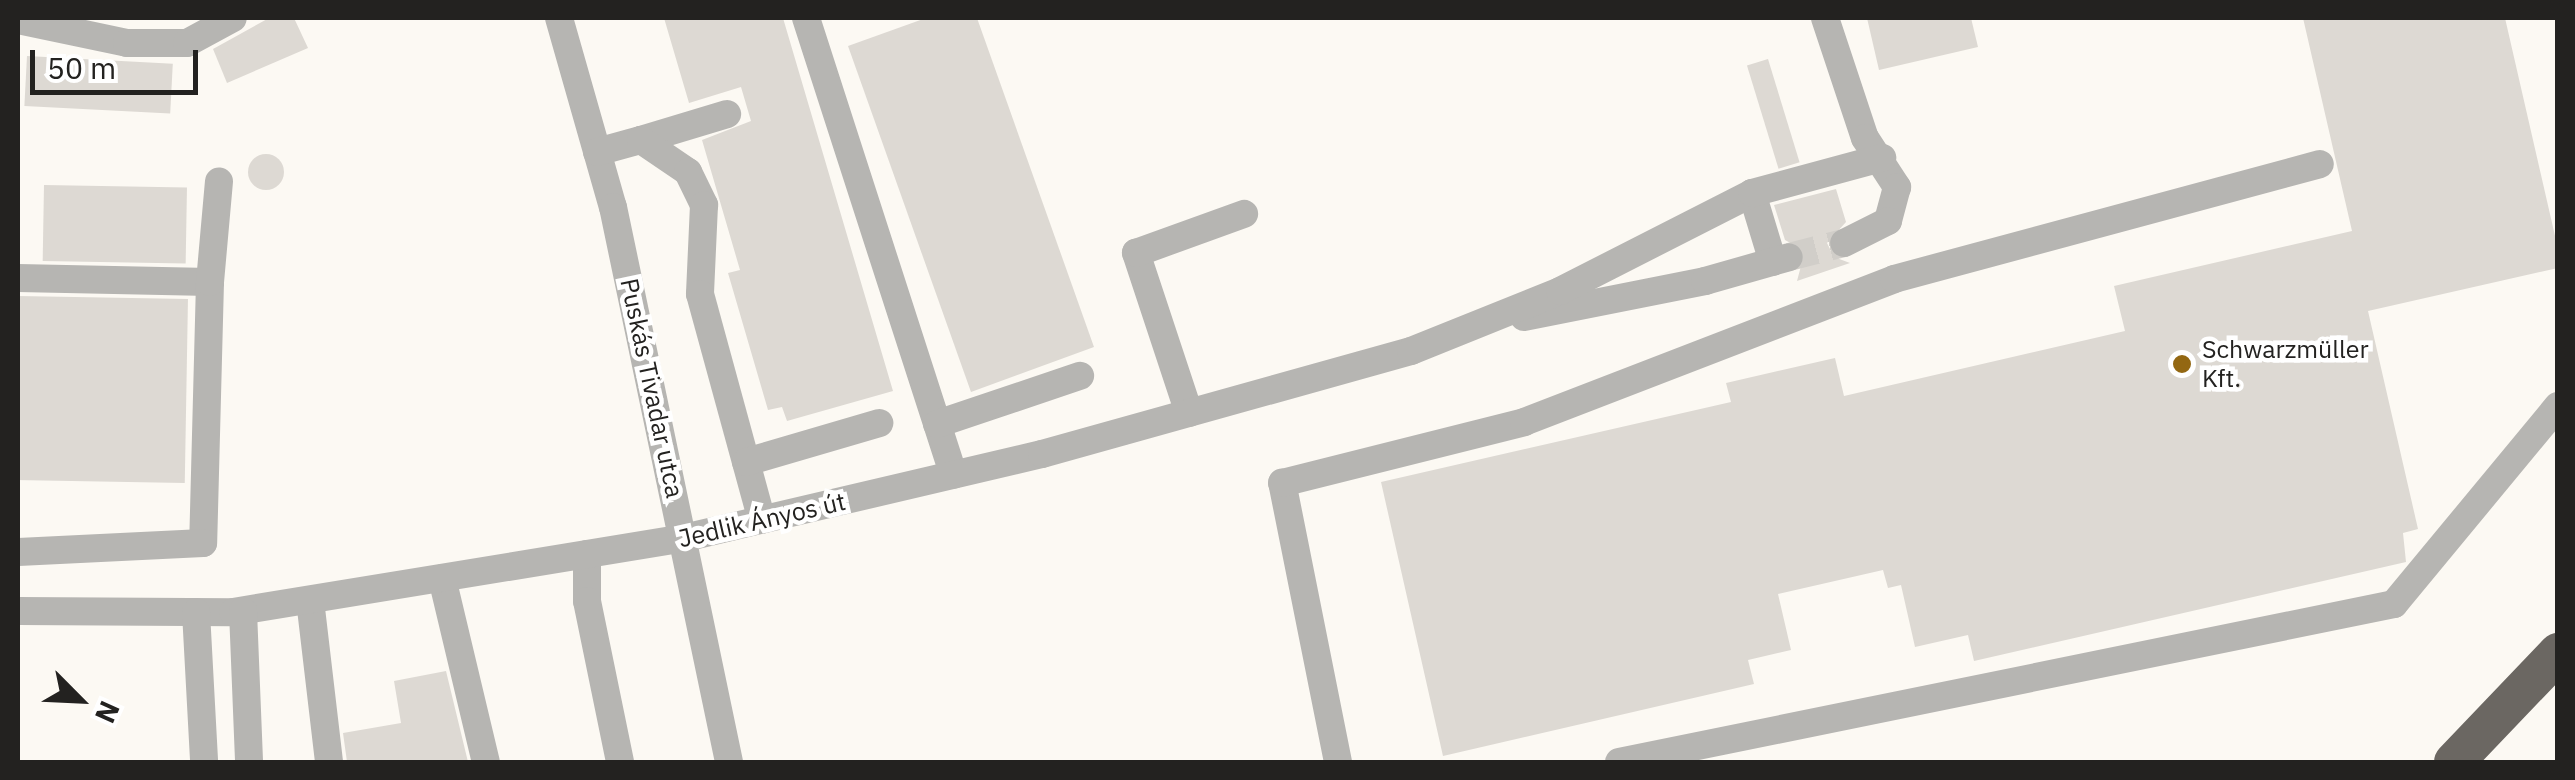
<!DOCTYPE html>
<meta charset="utf-8">
<style>
body{margin:0}
#map{position:relative;width:2575px;height:780px;overflow:hidden;background:#fcf9f3;font-family:"IBM Plex Sans",sans-serif}
div>[style]{position:absolute}
[style*='--x']{left:calc(var(--x)*1px);top:calc(var(--y)*1px);width:calc(var(--w)*1px);rotate:calc(var(--a)*1deg)}
.building>*{inset:0;background:#ddd9d3;transform-origin:0 0}
.round{border-radius:50%}
.minor-tunnel>*{height:28px;margin-top:-14px;transform-origin:0;background:repeating-linear-gradient(90deg,#d1cec9 0 28px,transparent 0 42px)}
.minor>*{height:28px;margin:-14px;padding:0 14px;transform-origin:14px;border-radius:14px;background:#b6b5b2}
.highway>*{height:40px;margin:-20px;padding:0 20px;transform-origin:20px;border-radius:20px;background:#6b6762}
.dots>*{width:28px;height:28px;translate:-50% -50%;box-sizing:border-box;border:5px solid #fff;border-radius:50%}
span{translate:-50% -50%;white-space:nowrap;text-align:center;line-height:1.15;-webkit-text-stroke:9px #fff;paint-order:stroke}
.poi-label{font-size:25px;color:#232220}
.left{translate:0 -50%;text-align:left}
.street-label{font-size:25px;color:#232220}
.frame{position:absolute;inset:0;border:20px solid #232220;pointer-events:none}
.north{position:absolute;left:30px;top:650px;width:100px;height:100px;-webkit-text-stroke:8px #fff;paint-order:stroke;rotate:114deg;font-size:28px;font-weight:700;line-height:40px;text-align:center;color:#232220}
.north::after{content:'';display:block;margin:auto;width:35px;height:45px;background:#232220;clip-path:polygon(50% 0,100% 100%,50% 72%,0 100%)}
.scale{position:absolute;left:30px;top:50px;width:168px;height:45px;box-sizing:border-box;border:5px solid #232220;border-top:0;padding-left:12px;font-size:30px;line-height:35px;white-space:nowrap;color:#232220;-webkit-text-stroke:8px #fff;paint-order:stroke}
</style>
<div id="map">
<div class="building">
<div style="clip-path:polygon(269px 18px,294px 18px,308px 48px,227px 83px,213px 49px)"></div>
<div style="clip-path:polygon(664px 18px,783px 18px,893px 391px,787px 421px,782px 407px,768px 410px,728px 273px,740px 270px,702px 140px,751px 121px,741px 87px,689px 103px)"></div>
<div style="clip-path:polygon(926px 18px,977px 18px,1094px 347px,971px 392px,848px 46px)"></div>
<div style="clip-path:polygon(1867px 18px,1971px 18px,1978px 47px,1879px 70px)"></div>
<div style="clip-path:polygon(2303px 18px,2505px 18px,2558px 249px,2558px 268px,2368px 311px,2418px 529px,2403px 533px,2406px 562px,1974px 661px,1968px 635px,1915px 647px,1901px 585px,1888px 588px,1883px 570px,1778px 594px,1791px 650px,1748px 660px,1754px 684px,1443px 756px,1381px 482px,1731px 402px,1726px 383px,1835px 358px,1844px 396px,2125px 331px,2114px 286px,2352px 231px)"></div>
<div style="left:27px;top:56px;width:146px;height:50px;rotate:3deg"></div>
<div style="left:1768px;top:59px;width:108px;height:22px;rotate:73deg"></div>
<div class="round" style="left:248px;top:154px;width:36px;height:36px"></div>
<div style="left:44px;top:185px;width:143px;height:76px;rotate:1deg"></div>
<div style="clip-path:polygon(1836px 189px,1846px 222px,1827px 243px,1834px 257px,1850px 263px,1797px 281px,1805px 251px,1785px 240px,1774px 205px)"></div>
<div style="left:18px;top:296px;width:170px;height:184px;rotate:1deg"></div>
<div style="clip-path:polygon(446px 671px,468px 762px,347px 762px,343px 733px,401px 723px,394px 681px)"></div>
</div>
<div class="minor-tunnel">
<div style="--x:1789;--y:257;--w:57;--a:-14.3"></div>
</div>
<div class="minor">
<div style="--x:559;--y:18;--w:197;--a:74.1"></div>
<div style="--x:613;--y:207;--w:567;--a:78.19"></div>
<div style="--x:806;--y:18;--w:480;--a:72.1"></div>
<div style="--x:1825;--y:18;--w:126;--a:71.6"></div>
<div style="--x:1865;--y:138;--w:59;--a:56.9"></div>
<div style="--x:1897;--y:187;--w:35;--a:105"></div>
<div style="--x:1888;--y:221;--w:49;--a:153.4"></div>
<div style="--x:18;--y:20;--w:111;--a:11.9"></div>
<div style="--x:127;--y:43;--w:60;--a:0"></div>
<div style="--x:187;--y:43;--w:52;--a:-28.5"></div>
<div style="--x:641;--y:140;--w:90;--a:-16.8"></div>
<div style="--x:597;--y:152;--w:46;--a:-15.3"></div>
<div style="--x:641;--y:140;--w:57;--a:34.2"></div>
<div style="--x:688;--y:172;--w:37;--a:64"></div>
<div style="--x:704;--y:205;--w:89;--a:92.6"></div>
<div style="--x:700;--y:294;--w:234;--a:74.7"></div>
<div style="--x:1752;--y:193;--w:72;--a:73.1"></div>
<div style="--x:18;--y:278;--w:192;--a:1.2"></div>
<div style="--x:210;--y:282;--w:261;--a:91.5"></div>
<div style="--x:203;--y:543;--w:185;--a:177.2"></div>
<div style="--x:210;--y:282;--w:101;--a:-84.9"></div>
<div style="--x:1524;--y:317;--w:185;--a:-11.2"></div>
<div style="--x:1705;--y:281;--w:87;--a:-15.9"></div>
<div style="--x:1189;--y:413;--w:169;--a:-108.3"></div>
<div style="--x:1136;--y:253;--w:115;--a:-19.9"></div>
<div style="--x:937;--y:424;--w:151;--a:-18.6"></div>
<div style="--x:746;--y:462;--w:139;--a:-16.3"></div>
<div style="--x:587;--y:554;--w:47;--a:90"></div>
<div style="--x:587;--y:601;--w:164;--a:78.4"></div>
<div style="--x:442;--y:578;--w:189;--a:76.6"></div>
<div style="--x:310;--y:600;--w:163;--a:83.3"></div>
<div style="--x:18;--y:611;--w:215;--a:0.3"></div>
<div style="--x:233;--y:612;--w:457;--a:-9.3"></div>
<div style="--x:684;--y:538;--w:368;--a:-13.2"></div>
<div style="--x:1042;--y:454;--w:383;--a:-15.6"></div>
<div style="--x:1411;--y:351;--w:161;--a:-21.9"></div>
<div style="--x:1560;--y:291;--w:216;--a:-27"></div>
<div style="--x:1752;--y:193;--w:135;--a:-15.1"></div>
<div style="--x:243;--y:611;--w:151;--a:87.7"></div>
<div style="--x:196;--y:612;--w:150;--a:86.9"></div>
<div style="--x:1338;--y:762;--w:285;--a:-101.3"></div>
<div style="--x:1282;--y:483;--w:250;--a:-14.1"></div>
<div style="--x:1524;--y:422;--w:397;--a:-21.1"></div>
<div style="--x:1894;--y:279;--w:441;--a:-15.1"></div>
<div style="--x:1619;--y:762;--w:791;--a:-11.52"></div>
<div style="--x:2394;--y:604;--w:257;--a:-50.4"></div>
</div>
<div class="highway">
<div style="--x:2454;--y:762;--w:151;--a:-46.3"></div>
</div>
<div class="dots">
<div style="left:2182px;top:364px;background:#936712"></div>
</div>
<div class="poi-label">
<span class="left" style="left:2202px;top:364px">Schwarzmüller<br>Kft.</span>
</div>
<div class="street-label">
<span style="left:652px;top:388px;rotate:78deg">Puskás Tivadar utca</span>
<span style="left:762px;top:520px;rotate:-13deg">Jedlik Ányos út</span>
</div>
<div class="frame"></div>
<div class="north">N</div>
<div class="scale">50 m</div>
</div>
